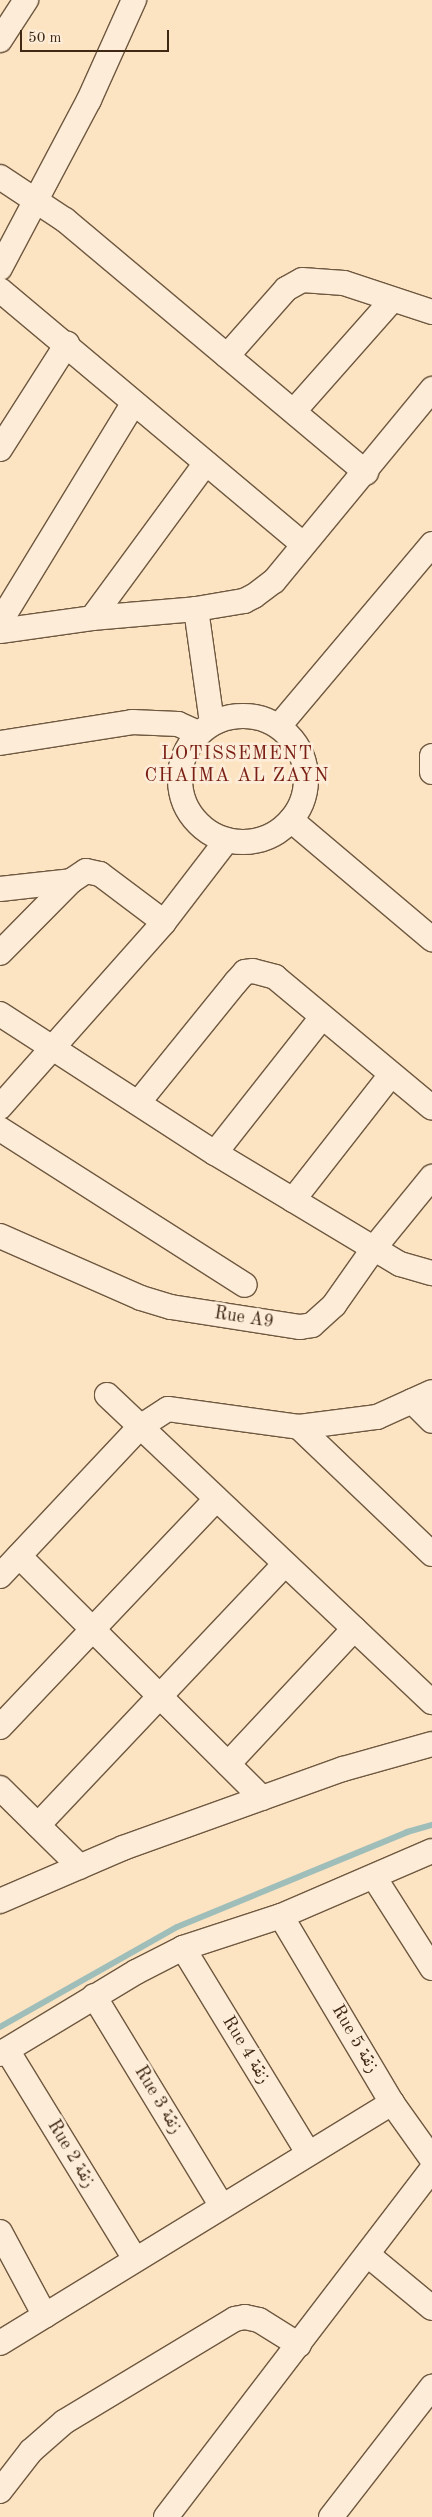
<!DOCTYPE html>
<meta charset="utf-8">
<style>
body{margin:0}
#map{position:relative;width:432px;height:2517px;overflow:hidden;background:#fce4c3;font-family:"Old Standard TT",Amiri,serif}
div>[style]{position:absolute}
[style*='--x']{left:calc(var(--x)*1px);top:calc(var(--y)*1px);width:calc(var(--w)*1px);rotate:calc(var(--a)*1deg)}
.stream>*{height:6px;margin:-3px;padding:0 3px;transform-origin:3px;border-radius:3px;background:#a0beb9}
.roads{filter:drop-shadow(1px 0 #6f5840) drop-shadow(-1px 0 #6f5840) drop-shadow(0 1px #6f5840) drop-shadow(0 -1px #6f5840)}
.minor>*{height:24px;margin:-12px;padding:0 12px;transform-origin:12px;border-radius:12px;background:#fdedd8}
.minor>.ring{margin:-12px;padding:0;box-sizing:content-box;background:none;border:24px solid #fdedd8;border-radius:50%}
span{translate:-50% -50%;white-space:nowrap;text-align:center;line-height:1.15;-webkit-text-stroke:5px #fdedd8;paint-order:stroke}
.street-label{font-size:18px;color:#402914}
.neighbourhood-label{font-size:19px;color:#7a1f14;letter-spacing:1px}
.scale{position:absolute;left:20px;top:30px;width:149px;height:22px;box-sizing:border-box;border:2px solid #402914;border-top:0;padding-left:6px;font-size:15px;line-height:18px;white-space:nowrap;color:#402914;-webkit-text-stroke:4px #fdedd8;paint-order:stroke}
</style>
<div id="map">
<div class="stream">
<div style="--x:0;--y:2027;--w:203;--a:-29.5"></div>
<div style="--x:177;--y:1927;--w:249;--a:-22.4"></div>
<div style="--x:407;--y:1832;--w:26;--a:-16"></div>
</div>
<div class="roads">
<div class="minor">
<div style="--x:0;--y:40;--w:48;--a:-57"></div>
<div style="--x:0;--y:177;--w:78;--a:33.5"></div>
<div style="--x:65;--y:220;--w:393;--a:40"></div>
<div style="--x:0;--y:268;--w:190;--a:-62.1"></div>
<div style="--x:89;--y:100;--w:110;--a:-65.8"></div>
<div style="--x:0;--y:290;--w:395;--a:40"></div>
<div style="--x:227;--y:356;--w:89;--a:-48.6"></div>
<div style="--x:286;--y:289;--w:18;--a:-29"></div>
<div style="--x:302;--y:280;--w:42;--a:4.1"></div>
<div style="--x:344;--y:283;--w:93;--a:18.2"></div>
<div style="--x:294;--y:411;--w:149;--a:-48.5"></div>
<div style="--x:0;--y:449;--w:125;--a:-57.5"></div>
<div style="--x:196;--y:609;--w:115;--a:82"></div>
<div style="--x:92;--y:618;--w:192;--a:-53.7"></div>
<div style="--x:0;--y:622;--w:255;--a:-58.6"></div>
<div style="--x:0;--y:631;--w:93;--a:-8"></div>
<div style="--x:92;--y:618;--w:104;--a:-4.9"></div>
<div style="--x:196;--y:609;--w:49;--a:-9.5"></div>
<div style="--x:244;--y:601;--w:11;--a:-27"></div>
<div style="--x:254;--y:596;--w:25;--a:-37"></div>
<div style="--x:274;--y:581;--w:249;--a:-50.5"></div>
<div class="ring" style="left:180px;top:716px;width:102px;height:102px"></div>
<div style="--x:279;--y:726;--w:238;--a:-49.9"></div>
<div style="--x:0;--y:743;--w:134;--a:-9"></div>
<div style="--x:132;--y:722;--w:46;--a:2.5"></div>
<div style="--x:178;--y:724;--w:22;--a:24"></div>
<div style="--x:432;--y:756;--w:16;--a:90"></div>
<div style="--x:291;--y:820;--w:185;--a:40.2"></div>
<div style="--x:71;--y:881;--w:18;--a:-34"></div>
<div style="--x:86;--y:871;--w:14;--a:12"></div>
<div style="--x:100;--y:874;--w:80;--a:36.9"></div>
<div style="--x:0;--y:889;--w:71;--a:-6.4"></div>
<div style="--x:71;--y:881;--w:101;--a:134.6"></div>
<div style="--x:0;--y:1014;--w:256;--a:32.9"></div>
<div style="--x:215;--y:1153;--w:216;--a:31"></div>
<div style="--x:400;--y:1264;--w:33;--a:16"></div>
<div style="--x:138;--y:1103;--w:156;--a:-51"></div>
<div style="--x:236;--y:982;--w:13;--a:-48"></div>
<div style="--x:245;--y:972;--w:8;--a:-7"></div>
<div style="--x:253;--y:971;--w:23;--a:15"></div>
<div style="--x:275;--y:977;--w:204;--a:39.8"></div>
<div style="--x:0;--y:1107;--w:247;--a:-48.4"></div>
<div style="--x:164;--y:922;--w:103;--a:-52.5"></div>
<div style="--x:0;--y:1129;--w:290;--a:32.5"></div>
<div style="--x:215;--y:1153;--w:173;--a:-51.8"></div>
<div style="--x:293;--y:1200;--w:157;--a:-52"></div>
<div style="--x:0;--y:1236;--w:154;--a:23.7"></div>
<div style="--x:141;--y:1298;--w:31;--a:17"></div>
<div style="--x:171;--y:1307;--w:131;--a:8.8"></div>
<div style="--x:300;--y:1327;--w:12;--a:-9"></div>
<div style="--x:312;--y:1325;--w:30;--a:-42"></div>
<div style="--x:334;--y:1305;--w:70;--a:-54.9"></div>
<div style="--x:374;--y:1248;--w:92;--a:-50.8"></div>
<div style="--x:107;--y:1395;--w:447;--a:43.4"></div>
<div style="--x:412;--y:1401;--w:28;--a:45"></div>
<div style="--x:299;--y:1427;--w:184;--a:43.7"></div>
<div style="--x:19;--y:1556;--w:343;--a:44.9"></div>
<div style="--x:0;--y:1576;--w:204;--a:-46.8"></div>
<div style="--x:140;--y:1427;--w:33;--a:-33"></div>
<div style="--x:168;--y:1409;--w:132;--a:7.8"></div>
<div style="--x:299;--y:1427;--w:79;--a:-7.3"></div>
<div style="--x:377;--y:1417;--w:60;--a:-24.4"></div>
<div style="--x:0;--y:1727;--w:314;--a:-46.5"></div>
<div style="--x:228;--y:1764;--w:185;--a:-47"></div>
<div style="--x:0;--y:1788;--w:112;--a:44.6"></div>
<div style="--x:38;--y:1825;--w:359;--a:-46.6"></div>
<div style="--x:374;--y:1877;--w:108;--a:57.5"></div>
<div style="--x:0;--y:1901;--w:134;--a:-23.3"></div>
<div style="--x:123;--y:1848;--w:234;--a:-19.8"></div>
<div style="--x:343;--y:1769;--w:92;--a:-15.7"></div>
<div style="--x:281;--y:1916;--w:217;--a:59.3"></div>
<div style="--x:392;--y:2103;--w:69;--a:54.5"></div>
<div style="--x:183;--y:1948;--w:240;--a:58.6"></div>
<div style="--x:94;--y:1996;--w:245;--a:58.7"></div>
<div style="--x:7;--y:2050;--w:245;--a:58.5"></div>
<div style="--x:0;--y:2054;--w:159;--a:-31.1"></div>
<div style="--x:136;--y:1972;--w:53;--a:-27.1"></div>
<div style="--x:183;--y:1948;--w:103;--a:-18.1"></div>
<div style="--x:281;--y:1916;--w:164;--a:-23.3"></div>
<div style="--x:0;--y:2232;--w:95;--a:61.8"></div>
<div style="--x:368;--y:2255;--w:83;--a:39.6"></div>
<div style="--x:0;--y:2343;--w:460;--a:-31.5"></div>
<div style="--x:0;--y:2491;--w:51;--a:-52.2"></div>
<div style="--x:31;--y:2451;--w:44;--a:-41.3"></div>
<div style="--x:64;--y:2422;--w:200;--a:-31.1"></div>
<div style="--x:235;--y:2319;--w:10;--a:-11"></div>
<div style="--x:245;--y:2317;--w:14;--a:12"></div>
<div style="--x:259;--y:2320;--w:47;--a:32"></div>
<div style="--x:166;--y:2517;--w:438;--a:-52.6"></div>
<div style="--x:331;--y:2517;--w:165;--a:-52.2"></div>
</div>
</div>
<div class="street-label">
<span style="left:244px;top:1318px;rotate:9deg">Rue A9</span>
<span style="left:355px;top:2039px;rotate:60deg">Rue 5 زنقة</span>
<span style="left:246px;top:2050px;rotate:59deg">Rue 4 زنقة</span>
<span style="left:158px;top:2100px;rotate:59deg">Rue 3 زنقة</span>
<span style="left:71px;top:2154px;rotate:59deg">Rue 2 زنقة</span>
</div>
<div class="neighbourhood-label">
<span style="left:237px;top:766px">LOTISSEMENT<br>CHAIMA AL ZAYN</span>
</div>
<div class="scale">50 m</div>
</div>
